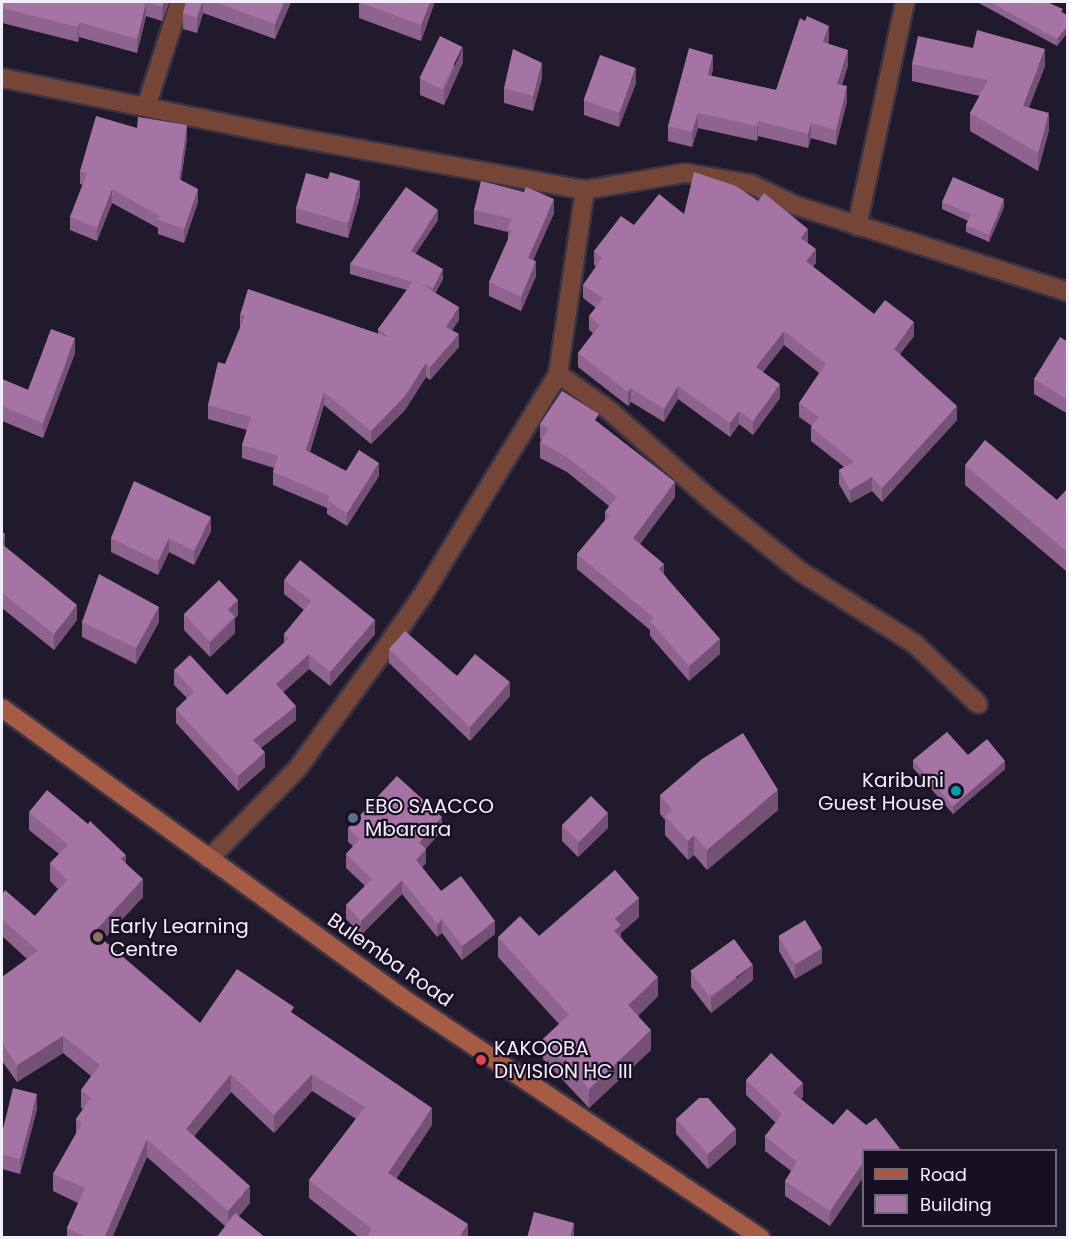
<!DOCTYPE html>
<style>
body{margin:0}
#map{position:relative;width:1069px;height:1239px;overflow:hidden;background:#21192c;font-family:Poppins,sans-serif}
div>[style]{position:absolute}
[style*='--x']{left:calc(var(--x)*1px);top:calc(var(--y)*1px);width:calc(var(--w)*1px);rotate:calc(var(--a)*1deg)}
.roads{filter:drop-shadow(2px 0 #3a3345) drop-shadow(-2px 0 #3a3345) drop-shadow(0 2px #3a3345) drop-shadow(0 -2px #3a3345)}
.minor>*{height:18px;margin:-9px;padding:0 9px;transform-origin:9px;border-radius:9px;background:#754638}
.secondary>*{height:18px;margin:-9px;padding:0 9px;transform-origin:9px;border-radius:9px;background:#a65b45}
.wall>*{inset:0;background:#8e648e}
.shaded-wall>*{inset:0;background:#745174}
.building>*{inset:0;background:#a574a5;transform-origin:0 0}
.dots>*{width:16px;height:16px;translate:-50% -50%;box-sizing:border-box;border:3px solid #181022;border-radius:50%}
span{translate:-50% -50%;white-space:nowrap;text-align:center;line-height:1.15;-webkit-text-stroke:4.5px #181022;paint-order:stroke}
.poi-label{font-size:20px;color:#f3eefb}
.right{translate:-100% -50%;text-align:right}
.left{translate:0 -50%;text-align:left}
.street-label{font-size:20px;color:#f3eefb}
.frame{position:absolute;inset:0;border:3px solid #f3eefb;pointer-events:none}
.legend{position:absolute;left:862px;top:1149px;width:195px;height:78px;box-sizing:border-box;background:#181022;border:2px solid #706979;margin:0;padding:8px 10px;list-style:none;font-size:18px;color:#f3eefb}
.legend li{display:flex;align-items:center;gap:12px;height:30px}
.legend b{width:30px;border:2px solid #706979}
</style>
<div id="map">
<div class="roads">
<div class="minor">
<div style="--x:2;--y:78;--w:286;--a:11.5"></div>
<div style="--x:282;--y:135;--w:308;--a:10.3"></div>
<div style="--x:585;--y:190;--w:102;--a:-9.6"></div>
<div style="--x:686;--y:173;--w:66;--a:9.6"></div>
<div style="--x:751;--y:184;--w:48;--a:26"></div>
<div style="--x:794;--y:205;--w:287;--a:17.6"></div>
<div style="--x:146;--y:107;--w:110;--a:-72.1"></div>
<div style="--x:857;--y:226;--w:229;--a:-77.9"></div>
<div style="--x:558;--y:374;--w:64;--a:35.4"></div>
<div style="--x:610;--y:411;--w:136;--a:41.4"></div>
<div style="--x:712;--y:501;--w:114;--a:38.6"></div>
<div style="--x:801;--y:572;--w:135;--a:32.3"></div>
<div style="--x:915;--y:644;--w:87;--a:43.6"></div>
<div style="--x:209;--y:859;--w:126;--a:-45.6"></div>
<div style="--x:297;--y:769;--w:149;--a:-53.7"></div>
<div style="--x:385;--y:649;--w:68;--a:-55.1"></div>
<div style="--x:424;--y:593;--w:257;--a:-58.5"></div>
<div style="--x:558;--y:374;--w:186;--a:-81.7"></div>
</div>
<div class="secondary">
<div style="--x:2;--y:708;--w:493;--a:35.9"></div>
<div style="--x:401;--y:997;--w:433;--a:33.8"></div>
</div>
</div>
<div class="wall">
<div style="clip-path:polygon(2px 2px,169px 2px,162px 21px,146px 16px,137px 53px,79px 37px,78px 42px,2px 23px)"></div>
<div style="clip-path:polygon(186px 2px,291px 2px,275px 39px,203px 13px,197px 33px,183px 29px,183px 13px)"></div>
<div style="clip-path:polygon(359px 2px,434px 2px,434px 4px,421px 41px,359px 18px)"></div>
<div style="clip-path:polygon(977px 2px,1047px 2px,1068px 16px,1068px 32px,1057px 46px)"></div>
<div style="clip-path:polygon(829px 40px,828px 43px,848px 65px,842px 85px,847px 101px,836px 145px,811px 138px,808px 148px,758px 136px,757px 141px,698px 128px,692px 147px,668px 141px,668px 126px,713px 69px,711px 76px,776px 90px)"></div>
<div style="clip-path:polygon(463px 62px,444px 105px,420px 95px,420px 79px)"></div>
<div style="clip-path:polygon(912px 64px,1045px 66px,1029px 107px,1049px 130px,1038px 171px,970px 131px,970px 113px,980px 96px,912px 81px)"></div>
<div style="clip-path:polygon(542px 78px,533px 111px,504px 103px,504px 88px)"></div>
<div style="clip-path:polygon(636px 83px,619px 127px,584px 115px,584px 100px)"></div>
<div style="clip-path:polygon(137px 128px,187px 138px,181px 180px,198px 202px,184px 243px,158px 234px,158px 228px,112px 203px,97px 241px,70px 230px,70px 217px,83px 185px,80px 184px,80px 171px)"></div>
<div style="clip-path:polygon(360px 196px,348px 238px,296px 223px,296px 208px)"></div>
<div style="clip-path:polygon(942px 202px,1004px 207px,989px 242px,966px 232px,966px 225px,968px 221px,942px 209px)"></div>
<div style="clip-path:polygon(474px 210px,554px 213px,533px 260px,536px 276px,521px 311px,489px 296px,489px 282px,508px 239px,508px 232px,474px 224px)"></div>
<div style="clip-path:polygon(684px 214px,808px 243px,816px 263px,813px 267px,874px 314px,914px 336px,900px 354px,957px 420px,882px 502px,872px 491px,850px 503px,839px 484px,839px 470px,844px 467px,811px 441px,811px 427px,812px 426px,799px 417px,799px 403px,819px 373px,784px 345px,763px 372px,780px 398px,753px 435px,739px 424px,730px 437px,678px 399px,664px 422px,631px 402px,628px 406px,578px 367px,578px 353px,593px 333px,589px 330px,589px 316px,596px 308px,583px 298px,583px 285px,596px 267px,594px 265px,594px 251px,634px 225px)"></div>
<div style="clip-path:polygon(438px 220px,415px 254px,443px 279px,435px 293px,459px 320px,452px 330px,459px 347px,430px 380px,426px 377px,405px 410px,371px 444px,324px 405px,310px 452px,346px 471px,379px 476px,347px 526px,327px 514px,327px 508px,273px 485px,273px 472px,274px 468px,242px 458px,242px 445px,247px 430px,208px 419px,208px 405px,240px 328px,240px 315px,378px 334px,378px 329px,407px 290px,350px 274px,350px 264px)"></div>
<div style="clip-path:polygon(1068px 342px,1068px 414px,1034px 394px,1034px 379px)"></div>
<div style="clip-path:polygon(75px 353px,43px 438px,2px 421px,2px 379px,28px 390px)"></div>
<div style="clip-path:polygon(599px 423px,675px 497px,640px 544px,664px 574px,720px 654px,689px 681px,650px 636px,650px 630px,577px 569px,577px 554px,605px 520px,605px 512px,609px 506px,567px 472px,540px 458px,540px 442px,542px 440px,540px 439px,540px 424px)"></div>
<div style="clip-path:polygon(965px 465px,1057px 500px,1068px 488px,1068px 569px,1066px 571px,965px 485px)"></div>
<div style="clip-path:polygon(211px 531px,194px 565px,169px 552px,158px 575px,111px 552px,111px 538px)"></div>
<div style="clip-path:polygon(2px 532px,5px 547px,77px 620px,54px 650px,2px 608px)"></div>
<div style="clip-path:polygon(284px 580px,375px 634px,330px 686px,309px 669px,283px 692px,296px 720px,261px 748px,265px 767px,238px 791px,176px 723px,176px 709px,187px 698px,174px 685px,174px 670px,227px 695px,284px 643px,284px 634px,304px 610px,284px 594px)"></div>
<div style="clip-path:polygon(184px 614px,238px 615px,235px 618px,235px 633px,210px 657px,184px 630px)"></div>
<div style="clip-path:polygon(82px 622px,159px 622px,136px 664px,82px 637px)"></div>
<div style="clip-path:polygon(389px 649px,510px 696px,470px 741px,389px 663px)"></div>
<div style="clip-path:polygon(968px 755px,1005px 769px,953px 814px,913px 768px,913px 760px)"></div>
<div style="clip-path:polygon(660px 795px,778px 810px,707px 870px,694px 855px,688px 860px,665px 835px,665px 820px,660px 814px)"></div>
<div style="clip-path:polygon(29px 812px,126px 864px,143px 897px,103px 940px,200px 1023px,294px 1015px,432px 1125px,396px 1179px,468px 1238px,360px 1238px,309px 1198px,309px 1180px,356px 1119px,312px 1091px,274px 1133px,231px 1092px,194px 1136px,250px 1203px,239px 1216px,225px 1226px,147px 1157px,112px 1238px,67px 1238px,67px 1228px,78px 1203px,53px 1191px,53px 1174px,76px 1134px,76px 1119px,83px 1109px,81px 1108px,81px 1090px,91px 1076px,63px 1053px,17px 1082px,2px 1061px,2px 977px,27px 959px,2px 936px,2px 895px,35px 916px,58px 889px,50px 881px,50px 863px,59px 854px,29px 830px)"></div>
<div style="clip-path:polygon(562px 825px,608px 828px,578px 857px,562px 841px)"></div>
<div style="clip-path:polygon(348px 828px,442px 831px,425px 849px,426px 863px,422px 867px,441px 891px,495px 934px,462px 960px,442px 933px,437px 937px,402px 894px,361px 935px,346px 919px,346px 905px,365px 886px,346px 868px,346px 854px,353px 846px,348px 842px)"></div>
<div style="clip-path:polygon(639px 917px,621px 933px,621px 937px,658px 996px,638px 1016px,651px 1050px,589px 1108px,543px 1059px,543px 1039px,559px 1024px,498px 957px,498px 937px,539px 936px)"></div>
<div style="clip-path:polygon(779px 936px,822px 963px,795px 979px,779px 951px)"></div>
<div style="clip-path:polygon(691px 972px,753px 980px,711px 1013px,691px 987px)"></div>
<div style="clip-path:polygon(746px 1080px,803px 1097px,801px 1099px,864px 1150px,864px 1176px,830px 1226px,785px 1196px,785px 1181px,791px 1171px,765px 1151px,765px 1136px,776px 1123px,746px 1095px)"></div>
<div style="clip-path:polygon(37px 1109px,20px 1174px,2px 1169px,2px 1133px)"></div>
<div style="clip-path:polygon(676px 1119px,736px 1144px,708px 1169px,676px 1134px)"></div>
</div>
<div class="shaded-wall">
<div style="clip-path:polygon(146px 2px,146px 16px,137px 53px,137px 39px)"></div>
<div style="clip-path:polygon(164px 2px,169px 2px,162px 21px,162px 7px)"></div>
<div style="clip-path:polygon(202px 2px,203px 2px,203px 13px,197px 33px,197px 18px)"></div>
<div style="clip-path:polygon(284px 2px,291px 2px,275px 39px,275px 24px)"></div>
<div style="clip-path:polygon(430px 2px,434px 2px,434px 4px,421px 41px,421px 25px)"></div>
<div style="clip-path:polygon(79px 22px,79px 37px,78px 42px,78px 27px)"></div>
<div style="clip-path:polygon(1068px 25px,1068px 32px,1057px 46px,1057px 39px)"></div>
<div style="clip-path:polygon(829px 26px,829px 40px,823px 57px,823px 42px)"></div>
<div style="clip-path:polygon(463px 47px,463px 62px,444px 105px,444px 90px)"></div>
<div style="clip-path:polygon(1045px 49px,1045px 66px,1023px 123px,1023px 106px)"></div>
<div style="clip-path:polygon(848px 50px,848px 65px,837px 99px,837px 84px)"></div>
<div style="clip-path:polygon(713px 55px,713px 69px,708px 90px,708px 75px)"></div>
<div style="clip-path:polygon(542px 63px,542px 78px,533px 111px,533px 96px)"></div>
<div style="clip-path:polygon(636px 68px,636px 83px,619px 127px,619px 112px)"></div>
<div style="clip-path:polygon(847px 86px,847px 101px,836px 145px,836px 130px)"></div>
<div style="clip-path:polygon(698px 113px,698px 128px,692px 147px,692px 132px)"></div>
<div style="clip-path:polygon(1049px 113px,1049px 130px,1038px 171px,1038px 153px)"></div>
<div style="clip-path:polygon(758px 121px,758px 136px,757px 141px,757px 126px)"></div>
<div style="clip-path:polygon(811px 123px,811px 138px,808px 148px,808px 134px)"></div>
<div style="clip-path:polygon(187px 125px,187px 138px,179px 192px,179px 179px)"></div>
<div style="clip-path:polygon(360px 181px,360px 196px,348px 238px,348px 223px)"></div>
<div style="clip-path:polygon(112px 189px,112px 203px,97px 241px,97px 228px)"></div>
<div style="clip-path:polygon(198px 189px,198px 202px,184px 243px,184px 229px)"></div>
<div style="clip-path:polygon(554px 199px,554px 213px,528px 272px,528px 258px)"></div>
<div style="clip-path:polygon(1004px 199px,1004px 207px,989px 242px,989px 235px)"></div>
<div style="clip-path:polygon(438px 210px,438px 220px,411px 261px,411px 251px)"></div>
<div style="clip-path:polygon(808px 229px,808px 243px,801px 238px)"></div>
<div style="clip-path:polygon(816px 249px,816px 263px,806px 275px,806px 261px)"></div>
<div style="clip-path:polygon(536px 261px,536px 276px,521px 311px,521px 297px)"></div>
<div style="clip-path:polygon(443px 269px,443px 279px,433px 298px,433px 288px)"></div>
<div style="clip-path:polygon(459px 307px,459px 320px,446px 340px,446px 327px)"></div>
<div style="clip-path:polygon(914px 322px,914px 336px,894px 362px,894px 349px)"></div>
<div style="clip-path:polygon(784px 331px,784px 345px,756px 381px,756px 367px)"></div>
<div style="clip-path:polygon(459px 334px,459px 347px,430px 380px,430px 367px)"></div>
<div style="clip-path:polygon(75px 338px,75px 353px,43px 438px,43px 423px)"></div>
<div style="clip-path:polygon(426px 363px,426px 377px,405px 410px,371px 444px,371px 431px)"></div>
<div style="clip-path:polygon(780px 384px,780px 398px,753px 435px,753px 421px)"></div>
<div style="clip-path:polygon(678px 386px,678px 399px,664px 422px,664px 409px)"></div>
<div style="clip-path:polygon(631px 388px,631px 402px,628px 406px,628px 392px)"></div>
<div style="clip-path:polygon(324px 392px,324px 405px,306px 463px,306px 450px)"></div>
<div style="clip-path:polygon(957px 406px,957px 420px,882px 502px,882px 488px)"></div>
<div style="clip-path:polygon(739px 411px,739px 424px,730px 437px,730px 423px)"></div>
<div style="clip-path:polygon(379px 463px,379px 476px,347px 526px,347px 513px)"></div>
<div style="clip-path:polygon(872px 477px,872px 491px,850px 503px,850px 490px)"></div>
<div style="clip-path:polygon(675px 482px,675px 497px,633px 553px,633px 538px)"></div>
<div style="clip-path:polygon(211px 517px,211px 531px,194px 565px,194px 551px)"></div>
<div style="clip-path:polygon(5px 534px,5px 550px,2px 557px,2px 541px)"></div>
<div style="clip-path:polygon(169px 538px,169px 552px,158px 575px,158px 561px)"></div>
<div style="clip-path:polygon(1068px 549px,1068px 569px,1066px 571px,1066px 551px)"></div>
<div style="clip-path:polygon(664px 564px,664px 579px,659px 569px)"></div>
<div style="clip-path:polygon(238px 600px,238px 615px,235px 618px,235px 633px,210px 657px,210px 642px,228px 610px)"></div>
<div style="clip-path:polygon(77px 605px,77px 620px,54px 650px,54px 634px)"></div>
<div style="clip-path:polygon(159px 607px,159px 622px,136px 664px,136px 648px)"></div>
<div style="clip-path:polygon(375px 620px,375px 634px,330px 686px,330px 672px)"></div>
<div style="clip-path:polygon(720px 639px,720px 654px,689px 681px,689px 666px)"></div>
<div style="clip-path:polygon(309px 654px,309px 669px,276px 699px,276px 684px)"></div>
<div style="clip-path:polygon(510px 682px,510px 696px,470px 741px,470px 727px)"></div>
<div style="clip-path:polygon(296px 706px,296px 720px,253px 754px,253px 740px)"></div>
<div style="clip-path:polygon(265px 752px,265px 767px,238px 791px,238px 776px)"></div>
<div style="clip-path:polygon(1005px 761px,1005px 769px,953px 814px,953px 806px)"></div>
<div style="clip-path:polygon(778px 790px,778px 810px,707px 870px,707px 850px)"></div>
<div style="clip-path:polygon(608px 813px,608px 828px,578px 857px,578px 842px)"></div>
<div style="clip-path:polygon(442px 817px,442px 831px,419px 856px,419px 843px)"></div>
<div style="clip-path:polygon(694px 835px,694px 855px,688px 860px,688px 841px)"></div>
<div style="clip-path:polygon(426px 849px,426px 863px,416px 874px,416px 860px)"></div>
<div style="clip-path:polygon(126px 855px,126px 872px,121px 859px)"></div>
<div style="clip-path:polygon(143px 879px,143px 897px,94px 949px,94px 932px)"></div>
<div style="clip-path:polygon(402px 880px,402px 894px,361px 935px,361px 921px)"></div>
<div style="clip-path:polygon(639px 898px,639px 917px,621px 933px,621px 945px,614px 950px,615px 919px)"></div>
<div style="clip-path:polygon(442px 919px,442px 933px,437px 937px,437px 924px)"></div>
<div style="clip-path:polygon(495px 921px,495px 934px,462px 960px,462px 946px)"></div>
<div style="clip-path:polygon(822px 948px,822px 963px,795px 979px,795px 964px)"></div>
<div style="clip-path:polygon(753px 965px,753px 980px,711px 1013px,711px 998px)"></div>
<div style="clip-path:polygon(658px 977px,658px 996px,628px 1025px,628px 1005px)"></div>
<div style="clip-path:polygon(651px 1030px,651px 1050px,589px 1108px,589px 1089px)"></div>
<div style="clip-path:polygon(63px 1036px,63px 1053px,17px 1082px,17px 1065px)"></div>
<div style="clip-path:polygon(231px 1074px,231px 1092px,186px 1146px,186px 1129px)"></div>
<div style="clip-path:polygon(312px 1074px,312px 1091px,274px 1133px,274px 1115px)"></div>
<div style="clip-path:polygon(803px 1083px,803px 1097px,793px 1108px,793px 1093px)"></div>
<div style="clip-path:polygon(37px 1094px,37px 1109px,20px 1174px,20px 1159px)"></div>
<div style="clip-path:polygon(432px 1108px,432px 1125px,388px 1191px,388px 1173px)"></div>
<div style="clip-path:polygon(736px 1129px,736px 1144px,708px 1169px,708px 1154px)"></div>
<div style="clip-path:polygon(147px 1139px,147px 1157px,112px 1238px,104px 1238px)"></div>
<div style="clip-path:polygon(864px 1161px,864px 1176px,830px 1226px,830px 1211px)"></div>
<div style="clip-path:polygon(250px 1186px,250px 1203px,228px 1228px,228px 1211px)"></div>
<div style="clip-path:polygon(574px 1223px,574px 1238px,570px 1238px)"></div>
<div style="clip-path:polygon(468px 1224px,468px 1238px,459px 1238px)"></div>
</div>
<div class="building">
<div style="clip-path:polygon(2px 2px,164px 2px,162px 7px,146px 2px,137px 39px,79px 22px,78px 27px,2px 8px)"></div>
<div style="clip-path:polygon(186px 2px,202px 2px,197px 18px,183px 13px)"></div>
<div style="clip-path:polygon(215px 2px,284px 2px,275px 24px)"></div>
<div style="clip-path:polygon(359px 2px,430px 2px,421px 25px)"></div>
<div style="clip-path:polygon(990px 2px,1047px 2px,1063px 9px,1061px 12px,1068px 16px,1068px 25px,1057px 39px)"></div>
<div style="clip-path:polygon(807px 16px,829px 26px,823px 42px,848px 50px,837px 84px,847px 86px,836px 130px,811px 123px,808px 134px,758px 121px,757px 126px,698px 113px,692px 132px,668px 126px,689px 48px,713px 55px,708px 75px,776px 90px,800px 18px,805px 21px)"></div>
<div style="clip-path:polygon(977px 30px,1045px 49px,1023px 106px,1049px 113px,1038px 153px,970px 113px,988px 80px,912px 64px,918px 36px,973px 48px)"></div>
<div style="left:440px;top:36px;width:25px;height:47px;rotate:26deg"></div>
<div style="clip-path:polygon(513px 49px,542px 63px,533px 96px,504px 88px)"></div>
<div style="left:600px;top:55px;width:38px;height:48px;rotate:20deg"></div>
<div style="clip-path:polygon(96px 116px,137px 128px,138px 117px,187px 125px,179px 179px,198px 189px,184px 229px,158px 220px,160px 216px,112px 189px,97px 228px,70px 217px,87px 173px,80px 171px)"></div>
<div style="clip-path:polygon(330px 172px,360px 181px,348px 223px,296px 208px,306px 173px,328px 179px)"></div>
<div style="clip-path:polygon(694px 172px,736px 186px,758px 201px,764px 193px,808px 229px,801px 238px,816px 249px,806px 261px,874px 314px,885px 300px,914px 322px,894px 349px,957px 406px,882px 488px,872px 477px,850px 490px,839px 470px,854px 462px,811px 427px,819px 417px,799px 403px,826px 364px,784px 331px,756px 367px,780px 384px,753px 421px,739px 411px,730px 423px,678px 386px,664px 409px,631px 388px,628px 392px,578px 353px,600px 325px,589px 316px,603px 298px,583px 285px,602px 258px,594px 251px,621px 216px,634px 225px,659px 194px,684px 214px)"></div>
<div style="clip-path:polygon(953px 177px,1004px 199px,989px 235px,966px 225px,971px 214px,942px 202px)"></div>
<div style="clip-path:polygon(481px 181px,524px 192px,526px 187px,554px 199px,528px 258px,536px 261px,521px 297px,489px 282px,512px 231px,508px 229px,512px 219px,474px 210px)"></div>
<div style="clip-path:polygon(406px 187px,438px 210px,411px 251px,443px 269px,433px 288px,421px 284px,414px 280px,413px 282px,350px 264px)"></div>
<div style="clip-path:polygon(414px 280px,459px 307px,446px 327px,459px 334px,430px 367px,426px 363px,405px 396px,371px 431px,324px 392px,306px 450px,346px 471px,359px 450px,379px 463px,347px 513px,327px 500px,330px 496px,273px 472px,278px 456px,242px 445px,251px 417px,208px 405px,218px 362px,225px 364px,245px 316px,240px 315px,248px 289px,391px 338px,378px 329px)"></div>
<div style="clip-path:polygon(51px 329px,75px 338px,43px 423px,2px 406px,2px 379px,28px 390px)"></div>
<div style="clip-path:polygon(1060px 337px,1068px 342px,1068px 400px,1034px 379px)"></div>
<div style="clip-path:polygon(562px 391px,599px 414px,595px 420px,675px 482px,633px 538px,664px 564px,659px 569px,720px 639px,689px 666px,650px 621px,654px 618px,577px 554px,610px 515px,605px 512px,617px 497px,567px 457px,540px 442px,549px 429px,540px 424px)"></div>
<div style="clip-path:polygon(985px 440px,1057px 500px,1068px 488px,1068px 549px,1066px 551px,965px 465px)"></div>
<div style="clip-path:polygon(134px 481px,211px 517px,194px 551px,169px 538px,158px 561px,111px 538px)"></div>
<div style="clip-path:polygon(2px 532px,5px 534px,2px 541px)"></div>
<div style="clip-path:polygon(2px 544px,77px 605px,54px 634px,2px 593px)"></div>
<div style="clip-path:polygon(300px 560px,375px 620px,330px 672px,309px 654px,276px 684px,296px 706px,253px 740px,265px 752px,238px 776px,176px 709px,194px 692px,174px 670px,190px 655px,227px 695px,289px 638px,284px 634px,311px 601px,284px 580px)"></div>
<div style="clip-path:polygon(99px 574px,159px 607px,136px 648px,82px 622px)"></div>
<div style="clip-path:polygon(219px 580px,238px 600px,228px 610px,235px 617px,210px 642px,184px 614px)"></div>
<div style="clip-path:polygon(405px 631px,457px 676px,475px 654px,510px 682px,470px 727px,389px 649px)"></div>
<div style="clip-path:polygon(947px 732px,968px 755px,987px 739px,1005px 761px,953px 806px,913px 760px)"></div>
<div style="clip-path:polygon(743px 733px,778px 790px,707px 850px,694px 835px,688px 841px,665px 816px,672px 810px,660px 795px,702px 759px)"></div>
<div style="clip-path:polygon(397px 776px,442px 817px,419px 843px,426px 849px,416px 860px,441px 891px,461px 876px,495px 921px,462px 946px,442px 919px,437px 924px,402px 880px,361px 921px,346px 905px,372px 879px,346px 854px,360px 839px,348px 828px)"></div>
<div style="clip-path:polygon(47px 790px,88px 824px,90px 821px,126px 855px,121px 859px,143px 879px,94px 932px,200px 1023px,237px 969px,294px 1007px,291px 1012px,432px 1108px,388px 1173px,468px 1224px,459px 1238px,366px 1238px,372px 1229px,309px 1180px,365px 1107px,312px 1074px,274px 1115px,231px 1074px,186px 1129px,250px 1186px,228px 1211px,147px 1139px,104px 1238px,88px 1238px,67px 1228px,85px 1188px,53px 1174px,82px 1123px,76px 1119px,91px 1098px,81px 1090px,100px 1065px,63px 1036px,17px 1065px,2px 1043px,2px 977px,38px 951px,2px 919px,2px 895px,5px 890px,35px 916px,67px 880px,50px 863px,68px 845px,29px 812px)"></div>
<div style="left:591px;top:796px;width:24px;height:41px;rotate:45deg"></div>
<div style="clip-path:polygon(615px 870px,639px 898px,615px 919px,621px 925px,614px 931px,658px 977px,628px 1005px,651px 1030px,589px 1089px,543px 1039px,569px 1015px,498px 937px,520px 916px,539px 936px)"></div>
<div style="left:805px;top:920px;width:33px;height:31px;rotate:59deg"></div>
<div style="left:734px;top:939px;width:32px;height:54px;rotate:54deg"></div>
<div style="clip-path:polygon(771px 1053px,803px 1083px,793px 1093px,833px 1125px,847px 1109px,866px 1125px,876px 1118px,901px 1150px,864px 1150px,864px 1161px,830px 1211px,785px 1181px,797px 1162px,765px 1136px,782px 1114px,746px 1080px)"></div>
<div style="clip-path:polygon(13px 1088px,37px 1094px,20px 1159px,2px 1154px,2px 1133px)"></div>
<div style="clip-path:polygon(699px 1098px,708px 1098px,736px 1129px,708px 1154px,676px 1119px)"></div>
<div style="clip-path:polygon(534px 1212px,574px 1223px,570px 1238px,527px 1238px)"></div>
<div style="clip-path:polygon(235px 1213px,266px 1238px,216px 1238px)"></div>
</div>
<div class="dots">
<div style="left:956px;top:791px;background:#0f9aa8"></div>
<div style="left:353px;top:818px;background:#5c6f8a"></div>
<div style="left:98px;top:937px;background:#8d6e63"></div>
<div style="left:481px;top:1060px;background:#e0444e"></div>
</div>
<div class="poi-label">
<span class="right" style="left:944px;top:792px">Karibuni<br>Guest House</span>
<span class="left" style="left:365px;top:818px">EBO SAACCO<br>Mbarara</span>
<span class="left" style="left:110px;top:938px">Early Learning<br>Centre</span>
<span class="left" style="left:494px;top:1060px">KAKOOBA<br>DIVISION HC III</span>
</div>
<div class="street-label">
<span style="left:390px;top:960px;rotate:35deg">Bulemba Road</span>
</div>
<div class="frame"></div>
<ul class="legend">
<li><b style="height:8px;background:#a65b45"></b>Road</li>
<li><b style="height:16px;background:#a574a5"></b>Building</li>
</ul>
</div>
